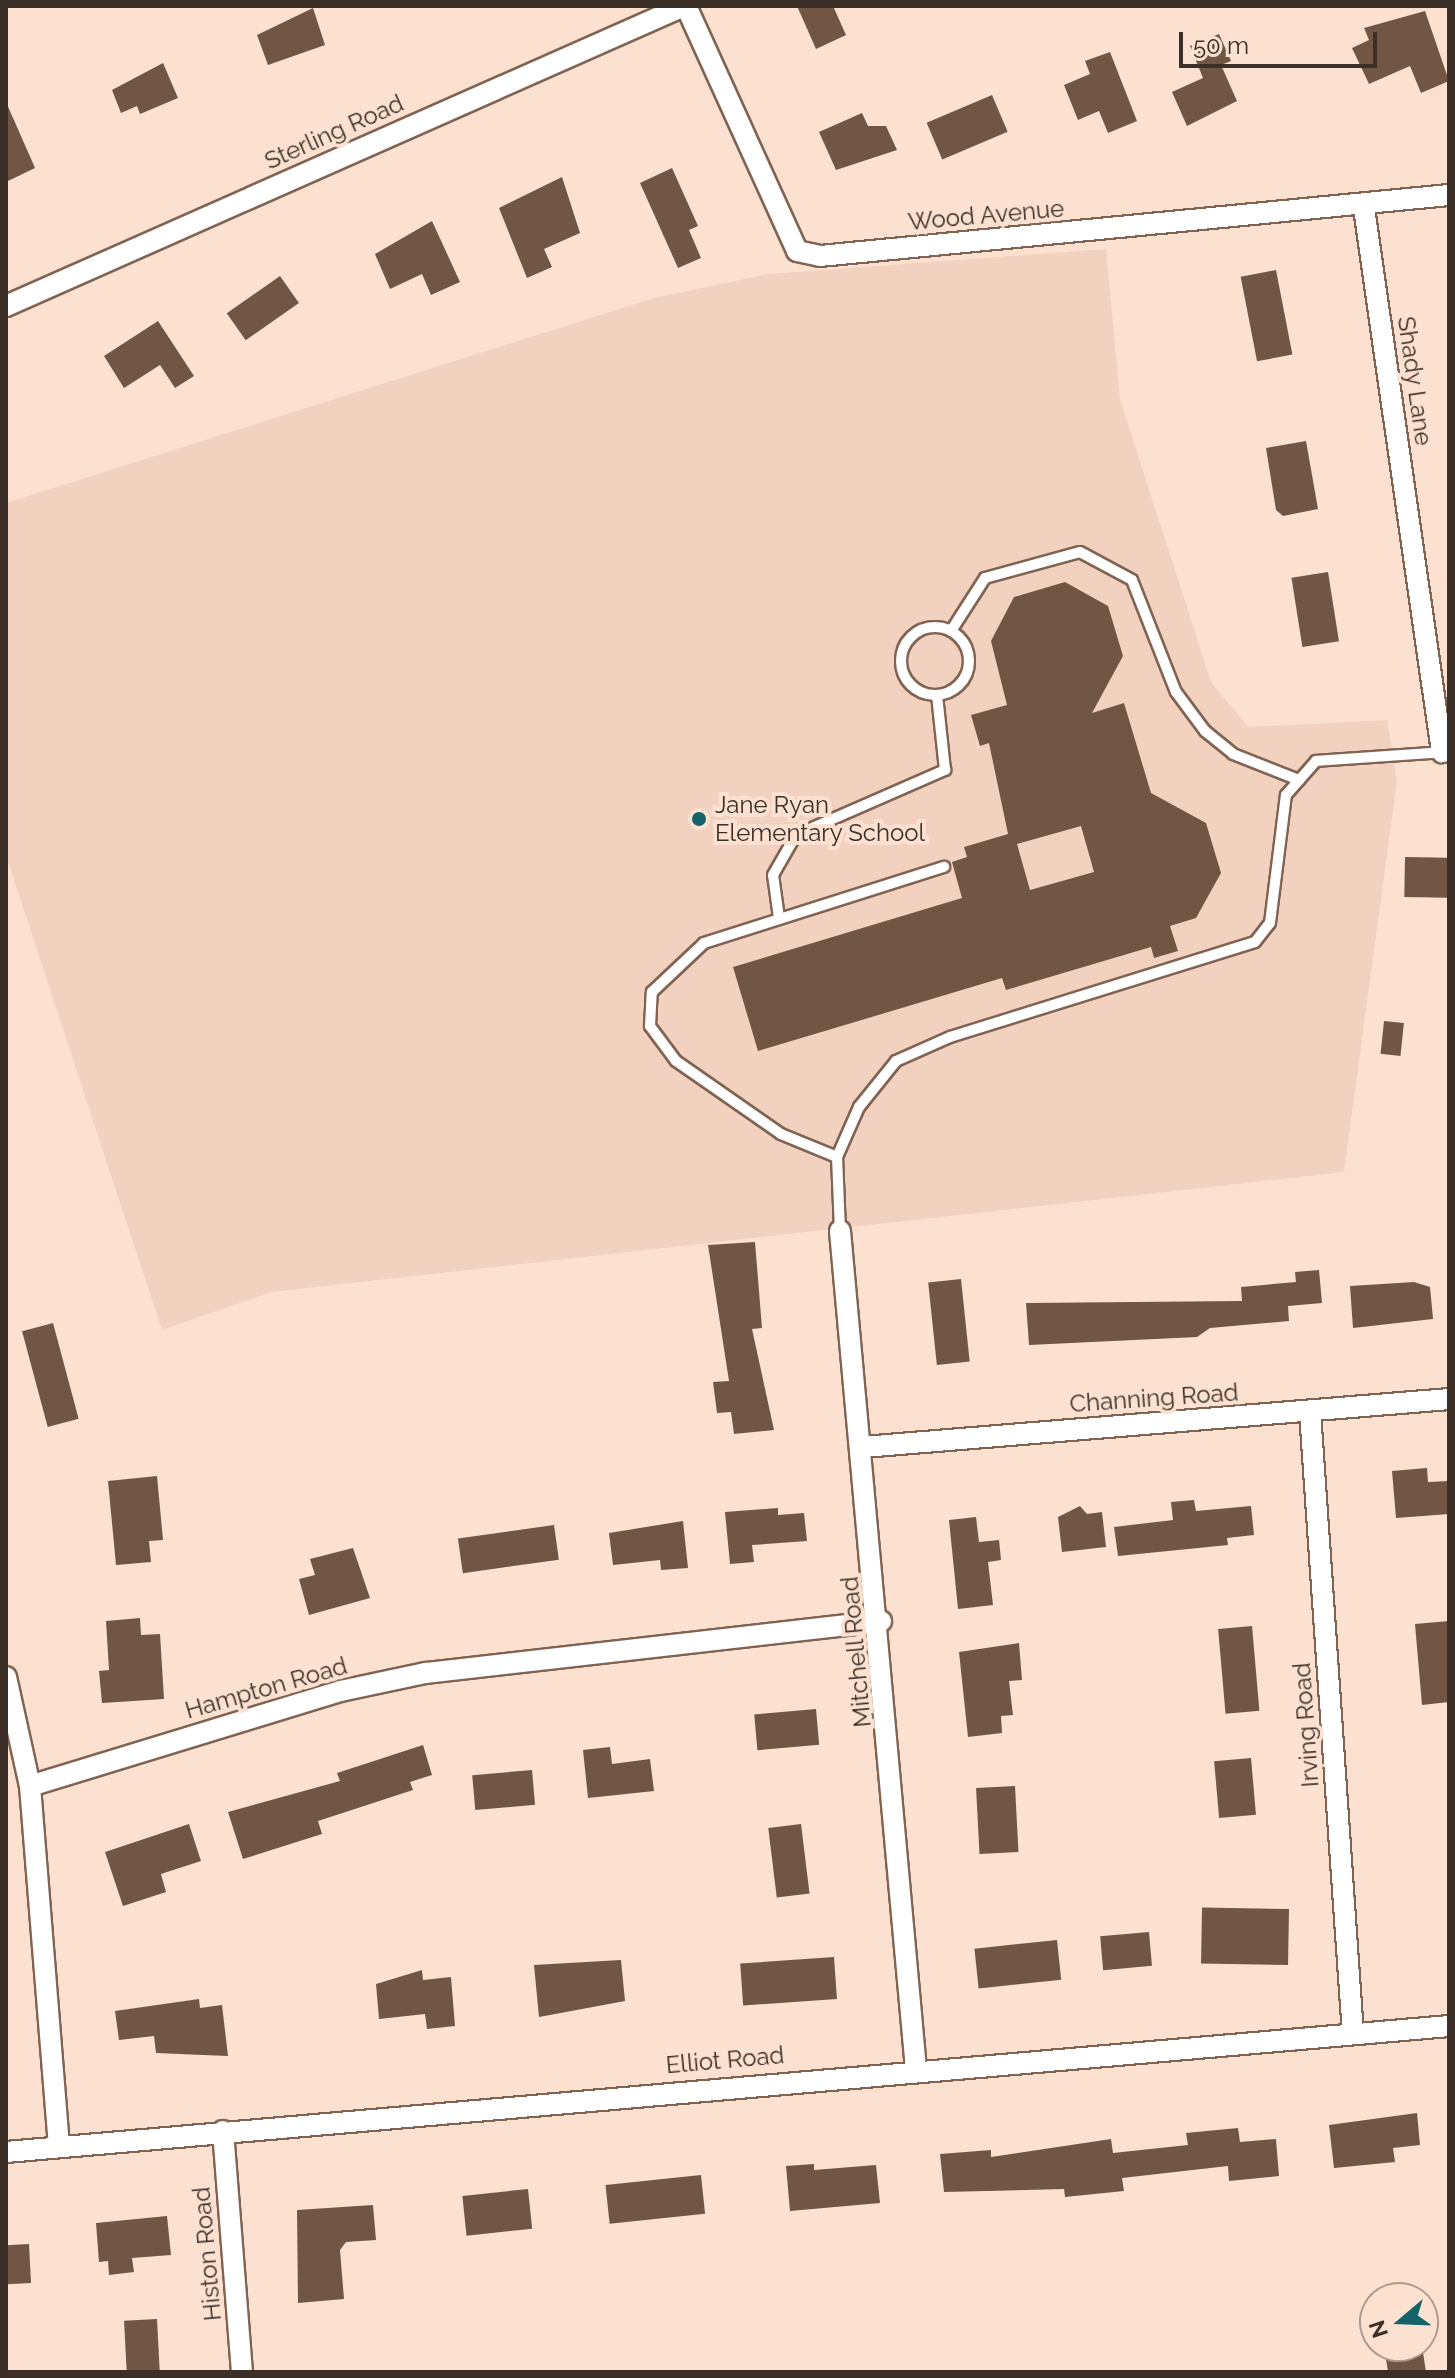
<!DOCTYPE html>
<style>
body{margin:0}
#map{position:relative;width:1455px;height:2378px;overflow:hidden;background:#fce1d1;font-family:Raleway,sans-serif}
div>[style]{position:absolute}
[style*='--x']{left:calc(var(--x)*1px);top:calc(var(--y)*1px);width:calc(var(--w)*1px);rotate:calc(var(--a)*1deg)}
.built>*{inset:0;background:#f2d2bf}
.building>*{inset:0;background:#725644;transform-origin:0 0}
.roads{filter:drop-shadow(2px 0 #806352) drop-shadow(-2px 0 #806352) drop-shadow(0 2px #806352) drop-shadow(0 -2px #806352)}
.lane>*{height:10px;margin:-5px;padding:0 5px;transform-origin:5px;border-radius:5px;background:#fff}
.lane>.ring{margin:-5px;padding:0;box-sizing:content-box;background:none;border:10px solid #fff;border-radius:50%}
.street>*{height:20px;margin:-10px;padding:0 10px;transform-origin:10px;border-radius:10px;background:#fff}
.dots>*{width:22px;height:22px;translate:-50% -50%;box-sizing:border-box;border:4px solid #fce1d1;border-radius:50%}
span{translate:-50% -50%;white-space:nowrap;text-align:center;line-height:1.15;-webkit-text-stroke:8px #fce1d1;paint-order:stroke}
.street-label{font-size:24px;color:#3c2f27}
.poi-label{font-size:24px;color:#3c2f27}
.left{translate:0 -50%;text-align:left}
.frame{position:absolute;inset:0;border:8px solid #3c2f27;pointer-events:none}
.north{position:absolute;left:1359px;top:2282px;width:80px;height:80px;box-sizing:border-box;background:#fce1d1;border:2px solid #af9a8d;border-radius:50%;rotate:251deg;font-size:22px;font-weight:700;line-height:32px;text-align:center;color:#3c2f27}
.north::after{content:'';display:block;margin:auto;width:28px;height:36px;background:#146369;clip-path:polygon(50% 0,100% 100%,50% 72%,0 100%)}
.scale{position:absolute;left:1179px;top:32px;width:198px;height:36px;box-sizing:border-box;border:4px solid #3c2f27;border-top:0;padding-left:10px;font-size:24px;line-height:28px;white-space:nowrap;color:#3c2f27;-webkit-text-stroke:6px #fce1d1;paint-order:stroke}
</style>
<div id="map">
<div class="built">
<div style="clip-path:polygon(1106px 249px,1120px 399px,1211px 682px,1248px 727px,1387px 720px,1397px 781px,1344px 1172px,271px 1292px,162px 1330px,6px 856px,6px 503px,654px 298px,769px 274px)"></div>
</div>
<div class="building">
<div style="clip-path:polygon(797px 6px,833px 6px,846px 35px,816px 49px)"></div>
<div style="clip-path:polygon(313px 8px,325px 45px,268px 65px,257px 35px)"></div>
<div style="clip-path:polygon(1425px 11px,1449px 81px,1421px 93px,1410px 66px,1369px 84px,1352px 48px,1369px 40px,1364px 28px)"></div>
<div style="clip-path:polygon(1219px 34px,1231px 61px,1221px 65px,1237px 101px,1187px 126px,1172px 92px,1203px 78px,1190px 46px)"></div>
<div style="clip-path:polygon(1110px 52px,1137px 121px,1108px 133px,1099px 111px,1078px 120px,1064px 85px,1090px 74px,1085px 61px)"></div>
<div style="clip-path:polygon(163px 63px,178px 98px,140px 114px,137px 106px,121px 113px,112px 90px)"></div>
<div style="left:992px;top:95px;width:40px;height:71px;rotate:67deg"></div>
<div style="clip-path:polygon(6px 102px,35px 168px,6px 182px)"></div>
<div style="clip-path:polygon(862px 113px,868px 126px,886px 126px,897px 150px,836px 170px,819px 132px)"></div>
<div style="clip-path:polygon(672px 168px,698px 226px,689px 230px,701px 258px,678px 268px,640px 183px)"></div>
<div style="clip-path:polygon(562px 177px,580px 233px,544px 249px,552px 267px,527px 278px,499px 208px)"></div>
<div style="clip-path:polygon(432px 221px,460px 282px,431px 295px,422px 274px,390px 289px,375px 254px)"></div>
<div style="left:1276px;top:270px;width:86px;height:36px;rotate:79deg"></div>
<div style="left:280px;top:276px;width:33px;height:65px;rotate:55deg"></div>
<div style="clip-path:polygon(158px 321px,194px 376px,175px 388px,160px 365px,124px 388px,104px 356px)"></div>
<div style="clip-path:polygon(1306px 441px,1318px 509px,1283px 516px,1276px 510px,1266px 448px)"></div>
<div style="left:1328px;top:572px;width:70px;height:37px;rotate:81deg"></div>
<div style="clip-path:polygon(evenodd,1065px 582px,1108px 606px,1123px 656px,1092px 713px,1124px 703px,1151px 793px,1206px 823px,1221px 873px,1196px 918px,1170px 926px,1178px 951px,1154px 958px,1151px 947px,1006px 990px,1002px 978px,758px 1051px,733px 967px,962px 898px,952px 862px,967px 857px,964px 847px,1008px 834px,989px 743px,980px 746px,971px 715px,1007px 705px,991px 641px,1014px 597px,1065px 582px,1081px 826px,1094px 872px,1030px 890px,1017px 844px,1081px 826px)"></div>
<div style="left:1405px;top:857px;width:44px;height:40px;rotate:1deg"></div>
<div style="left:1384px;top:1021px;width:20px;height:33px;rotate:6deg"></div>
<div style="clip-path:polygon(755px 1242px,762px 1328px,752px 1329px,774px 1430px,734px 1434px,731px 1412px,717px 1413px,713px 1382px,729px 1381px,708px 1245px)"></div>
<div style="clip-path:polygon(1319px 1270px,1322px 1303px,1288px 1306px,1289px 1321px,1210px 1328px,1197px 1337px,1029px 1345px,1026px 1303px,1242px 1301px,1241px 1287px,1296px 1282px,1295px 1272px)"></div>
<div style="left:961px;top:1279px;width:83px;height:33px;rotate:84deg"></div>
<div style="clip-path:polygon(1414px 1282px,1430px 1287px,1433px 1319px,1353px 1328px,1350px 1286px)"></div>
<div style="left:53px;top:1323px;width:99px;height:32px;rotate:75deg"></div>
<div style="clip-path:polygon(1427px 1468px,1428px 1482px,1449px 1481px,1449px 1514px,1396px 1518px,1392px 1471px)"></div>
<div style="clip-path:polygon(157px 1476px,163px 1540px,149px 1541px,151px 1562px,116px 1565px,108px 1481px)"></div>
<div style="clip-path:polygon(1194px 1500px,1196px 1511px,1251px 1506px,1254px 1535px,1227px 1538px,1228px 1545px,1118px 1556px,1114px 1527px,1173px 1520px,1171px 1502px)"></div>
<div style="clip-path:polygon(1080px 1506px,1087px 1514px,1102px 1512px,1106px 1547px,1062px 1552px,1058px 1517px)"></div>
<div style="clip-path:polygon(778px 1508px,778px 1515px,804px 1513px,807px 1541px,752px 1545px,754px 1562px,730px 1564px,725px 1512px)"></div>
<div style="clip-path:polygon(976px 1517px,979px 1542px,999px 1540px,1001px 1560px,988px 1562px,993px 1605px,958px 1609px,949px 1520px)"></div>
<div style="clip-path:polygon(683px 1521px,688px 1568px,661px 1570px,660px 1560px,613px 1565px,609px 1533px)"></div>
<div style="left:554px;top:1525px;width:35px;height:97px;rotate:82deg"></div>
<div style="clip-path:polygon(353px 1548px,370px 1598px,309px 1615px,299px 1579px,315px 1575px,310px 1559px)"></div>
<div style="clip-path:polygon(140px 1618px,141px 1635px,160px 1634px,164px 1699px,102px 1703px,99px 1671px,109px 1670px,106px 1621px)"></div>
<div style="clip-path:polygon(1449px 1621px,1449px 1702px,1422px 1705px,1415px 1624px)"></div>
<div style="left:1252px;top:1626px;width:85px;height:34px;rotate:85deg"></div>
<div style="clip-path:polygon(1019px 1643px,1022px 1680px,1009px 1681px,1013px 1715px,1001px 1716px,1002px 1733px,968px 1737px,959px 1652px)"></div>
<div style="left:816px;top:1709px;width:36px;height:62px;rotate:85deg"></div>
<div style="clip-path:polygon(423px 1745px,432px 1775px,410px 1782px,413px 1790px,318px 1821px,322px 1834px,243px 1859px,228px 1812px,340px 1781px,337px 1773px)"></div>
<div style="clip-path:polygon(610px 1747px,612px 1764px,650px 1759px,654px 1791px,588px 1798px,583px 1750px)"></div>
<div style="left:1251px;top:1758px;width:57px;height:37px;rotate:85deg"></div>
<div style="left:532px;top:1770px;width:35px;height:60px;rotate:85deg"></div>
<div style="left:1015px;top:1786px;width:66px;height:39px;rotate:87deg"></div>
<div style="clip-path:polygon(189px 1824px,201px 1861px,161px 1874px,166px 1892px,123px 1906px,105px 1852px)"></div>
<div style="left:801px;top:1824px;width:70px;height:33px;rotate:83deg"></div>
<div style="left:1289px;top:1909px;width:56px;height:87px;rotate:91deg"></div>
<div style="left:1149px;top:1932px;width:34px;height:49px;rotate:85deg"></div>
<div style="left:1057px;top:1940px;width:40px;height:83px;rotate:84deg"></div>
<div style="left:834px;top:1957px;width:42px;height:94px;rotate:86deg"></div>
<div style="clip-path:polygon(621px 1960px,625px 2001px,539px 2017px,534px 1965px)"></div>
<div style="clip-path:polygon(422px 1970px,423px 1980px,451px 1977px,455px 2026px,427px 2029px,425px 2014px,379px 2019px,376px 1984px)"></div>
<div style="clip-path:polygon(199px 1999px,200px 2008px,222px 2005px,228px 2056px,156px 2053px,154px 2036px,119px 2040px,115px 2011px)"></div>
<div style="clip-path:polygon(1417px 2113px,1420px 2145px,1393px 2148px,1395px 2162px,1334px 2168px,1329px 2125px)"></div>
<div style="clip-path:polygon(1238px 2128px,1240px 2142px,1276px 2139px,1279px 2176px,1229px 2181px,1228px 2166px,1122px 2178px,1124px 2191px,1065px 2197px,1064px 2189px,944px 2192px,940px 2154px,991px 2150px,991px 2157px,1111px 2139px,1113px 2153px,1188px 2145px,1186px 2133px)"></div>
<div style="clip-path:polygon(814px 2164px,814px 2170px,876px 2165px,880px 2203px,790px 2211px,786px 2166px)"></div>
<div style="left:701px;top:2175px;width:39px;height:96px;rotate:84deg"></div>
<div style="left:528px;top:2189px;width:40px;height:66px;rotate:84deg"></div>
<div style="clip-path:polygon(373px 2205px,376px 2240px,346px 2242px,340px 2250px,344px 2299px,298px 2303px,297px 2210px)"></div>
<div style="clip-path:polygon(167px 2216px,171px 2255px,132px 2258px,134px 2272px,109px 2275px,108px 2261px,99px 2262px,96px 2223px)"></div>
<div style="left:29px;top:2244px;width:39px;height:23px;rotate:87deg"></div>
<div style="left:157px;top:2319px;width:53px;height:33px;rotate:87deg"></div>
<div style="clip-path:polygon(1384px 2346px,1422px 2346px,1426px 2372px,1388px 2372px)"></div>
</div>
<div class="roads">
<div class="lane">
<div class="ring" style="left:901px;top:627px;width:58px;height:58px"></div>
<div style="--x:951;--y:631;--w:63;--a:-57.3"></div>
<div style="--x:985;--y:578;--w:98;--a:-15.3"></div>
<div style="--x:1080;--y:552;--w:59;--a:28.3"></div>
<div style="--x:1132;--y:580;--w:120;--a:68.6"></div>
<div style="--x:1176;--y:692;--w:49;--a:53.4"></div>
<div style="--x:1205;--y:731;--w:36;--a:39"></div>
<div style="--x:1233;--y:754;--w:71;--a:21.5"></div>
<div style="--x:779;--y:918;--w:43;--a:-97.9"></div>
<div style="--x:773;--y:875;--w:46;--a:-60.1"></div>
<div style="--x:796;--y:835;--w:163;--a:-23.6"></div>
<div style="--x:945;--y:770;--w:75;--a:-96.1"></div>
<div style="--x:837;--y:1157;--w:61;--a:-157.7"></div>
<div style="--x:781;--y:1134;--w:128;--a:-145.2"></div>
<div style="--x:676;--y:1061;--w:44;--a:-126.6"></div>
<div style="--x:650;--y:1026;--w:34;--a:-87"></div>
<div style="--x:652;--y:992;--w:71;--a:-43.3"></div>
<div style="--x:704;--y:943;--w:252;--a:-17.6"></div>
<div style="--x:840;--y:1231;--w:74;--a:-92.3"></div>
<div style="--x:837;--y:1157;--w:55;--a:-66.3"></div>
<div style="--x:859;--y:1107;--w:59;--a:-51.2"></div>
<div style="--x:896;--y:1061;--w:59;--a:-24"></div>
<div style="--x:950;--y:1037;--w:319;--a:-17.3"></div>
<div style="--x:1255;--y:942;--w:24;--a:-52"></div>
<div style="--x:1270;--y:923;--w:129;--a:-82.9"></div>
<div style="--x:1286;--y:795;--w:45;--a:-48.6"></div>
<div style="--x:1316;--y:761;--w:128;--a:-4"></div>
</div>
<div class="street">
<div style="--x:686;--y:6;--w:269;--a:65.6"></div>
<div style="--x:797;--y:251;--w:24;--a:12"></div>
<div style="--x:820;--y:256;--w:632;--a:-5.54"></div>
<div style="--x:1364;--y:208;--w:550;--a:81.84"></div>
<div style="--x:6;--y:306;--w:741;--a:-23.87"></div>
<div style="--x:840;--y:1231;--w:842;--a:84.82"></div>
<div style="--x:1310;--y:1412;--w:623;--a:86.05"></div>
<div style="--x:863;--y:1447;--w:588;--a:-4.68"></div>
<div style="--x:6;--y:1677;--w:112;--a:77.6"></div>
<div style="--x:30;--y:1786;--w:362;--a:85.4"></div>
<div style="--x:30;--y:1786;--w:325;--a:-17"></div>
<div style="--x:341;--y:1691;--w:87;--a:-12"></div>
<div style="--x:426;--y:1673;--w:458;--a:-6.5"></div>
<div style="--x:223;--y:2131;--w:242;--a:85.5"></div>
<div style="--x:6;--y:2152;--w:1448;--a:-4.99"></div>
</div>
</div>
<div class="dots">
<div style="left:699px;top:819px;background:#146369"></div>
</div>
<div class="street-label">
<span style="left:334px;top:132px;rotate:-24deg">Sterling Road</span>
<span style="left:986px;top:215px;rotate:-5deg">Wood Avenue</span>
<span style="left:1415px;top:381px;rotate:82deg">Shady Lane</span>
<span style="left:1154px;top:1398px;rotate:-4deg">Channing Road</span>
<span style="left:856px;top:1652px;rotate:-95deg">Mitchell Road</span>
<span style="left:266px;top:1688px;rotate:-16deg">Hampton Road</span>
<span style="left:1306px;top:1725px;rotate:-94deg">Irving Road</span>
<span style="left:725px;top:2060px;rotate:-5deg">Elliot Road</span>
<span style="left:207px;top:2254px;rotate:-95deg">Histon Road</span>
</div>
<div class="poi-label">
<span class="left" style="left:715px;top:819px">Jane Ryan<br>Elementary School</span>
</div>
<div class="frame"></div>
<div class="north">N</div>
<div class="scale">50 m</div>
</div>
